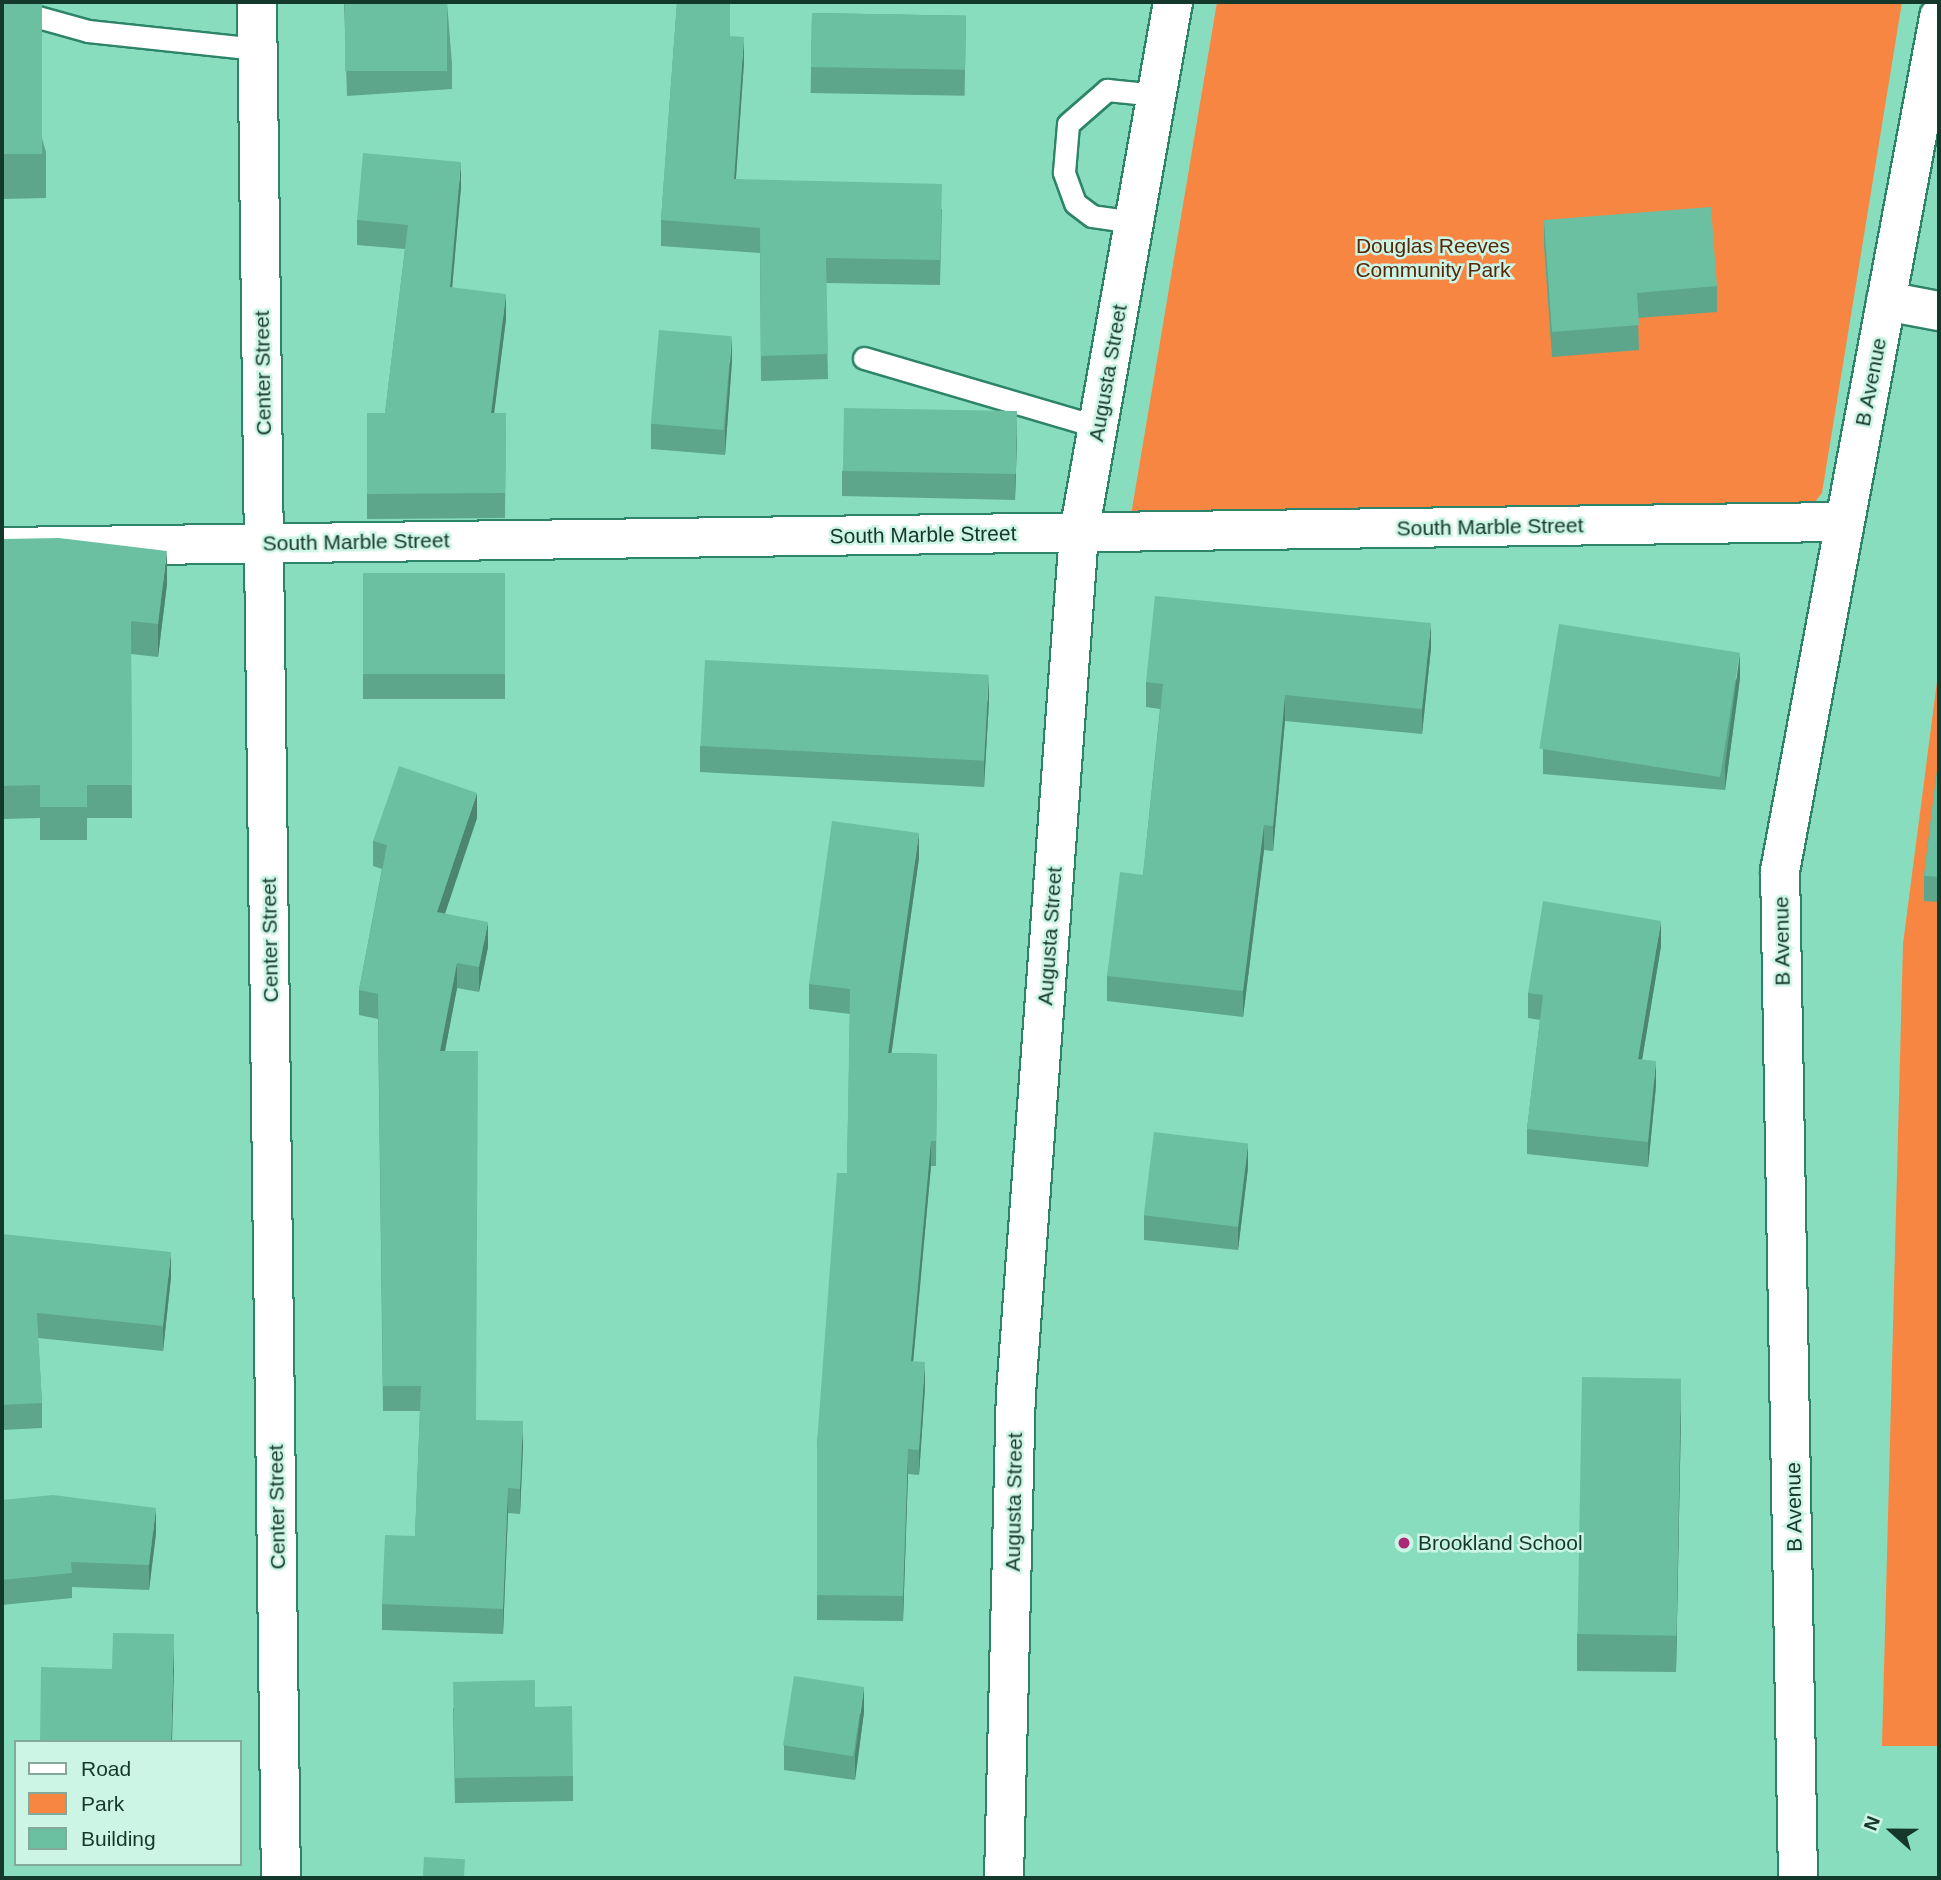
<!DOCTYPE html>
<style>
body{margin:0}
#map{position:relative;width:1941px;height:1880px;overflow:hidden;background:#89ddbf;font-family:Arial,sans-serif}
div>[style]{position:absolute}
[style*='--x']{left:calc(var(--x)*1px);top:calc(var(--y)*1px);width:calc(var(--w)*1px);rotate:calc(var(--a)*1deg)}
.green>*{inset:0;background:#f88643}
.roads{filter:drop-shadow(2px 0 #2d8469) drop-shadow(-2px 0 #2d8469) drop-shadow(0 2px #2d8469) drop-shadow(0 -2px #2d8469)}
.service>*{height:21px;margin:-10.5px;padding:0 10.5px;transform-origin:10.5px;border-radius:10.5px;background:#fff}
.minor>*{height:38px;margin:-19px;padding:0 19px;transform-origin:19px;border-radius:19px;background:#fff}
.wall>*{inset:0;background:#5da58b;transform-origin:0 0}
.shaded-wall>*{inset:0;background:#4c8671}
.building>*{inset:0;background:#6cc0a2;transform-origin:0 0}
.dots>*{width:19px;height:19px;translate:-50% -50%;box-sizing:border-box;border:4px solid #cdf5e5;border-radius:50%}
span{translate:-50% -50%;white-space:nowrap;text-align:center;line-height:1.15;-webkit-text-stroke:5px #cdf5e5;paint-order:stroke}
.park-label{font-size:21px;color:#55280c}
.street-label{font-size:21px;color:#15382c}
.poi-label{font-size:21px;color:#15382c}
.left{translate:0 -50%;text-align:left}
.frame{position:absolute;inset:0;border:4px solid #15382c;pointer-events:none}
.legend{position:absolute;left:14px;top:1740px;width:228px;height:126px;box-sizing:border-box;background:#cdf5e5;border:2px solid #83a99b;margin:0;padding:9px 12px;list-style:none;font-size:21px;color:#15382c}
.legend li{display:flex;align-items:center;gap:14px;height:35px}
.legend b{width:35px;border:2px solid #83a99b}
.north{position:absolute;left:1857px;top:1796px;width:70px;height:70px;-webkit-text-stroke:5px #cdf5e5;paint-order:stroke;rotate:291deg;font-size:19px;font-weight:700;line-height:28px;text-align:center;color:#15382c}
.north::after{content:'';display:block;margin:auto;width:24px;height:32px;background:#15382c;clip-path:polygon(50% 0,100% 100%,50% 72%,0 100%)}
</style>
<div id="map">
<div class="green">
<div style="clip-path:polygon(1217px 2px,1902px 2px,1822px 493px,1811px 507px,1131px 515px)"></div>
<div style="clip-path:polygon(1939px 666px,1939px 1746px,1882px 1746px,1903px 944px)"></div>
</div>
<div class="roads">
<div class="service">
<div style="--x:2;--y:7;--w:89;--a:15.6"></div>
<div style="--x:88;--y:31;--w:170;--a:6.1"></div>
<div style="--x:1134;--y:222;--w:42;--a:-171.9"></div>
<div style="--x:1092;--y:216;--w:21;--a:-143"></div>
<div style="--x:1075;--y:203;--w:33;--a:-110"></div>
<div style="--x:1064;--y:172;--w:48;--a:-85.2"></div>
<div style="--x:1068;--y:124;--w:52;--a:-41.1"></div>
<div style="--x:1107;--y:90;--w:50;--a:5.7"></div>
<div style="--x:864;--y:358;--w:245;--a:16.4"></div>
</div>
<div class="minor">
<div style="--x:257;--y:2;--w:1876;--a:89.27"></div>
<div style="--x:1886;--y:301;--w:54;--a:10.7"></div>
<div style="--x:2;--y:547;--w:1842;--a:-0.78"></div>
<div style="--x:1004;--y:1878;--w:485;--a:-88.6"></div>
<div style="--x:1016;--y:1393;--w:862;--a:-85.81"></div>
<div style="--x:1079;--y:533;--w:539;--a:-79.96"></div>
<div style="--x:1798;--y:1878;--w:1007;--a:-91.02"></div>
<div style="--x:1780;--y:871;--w:869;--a:-79.45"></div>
</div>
</div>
<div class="wall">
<div style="clip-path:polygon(2px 2px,46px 152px,46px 198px,2px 199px)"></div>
<div style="clip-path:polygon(344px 2px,447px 2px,452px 64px,452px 89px,347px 96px)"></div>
<div style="clip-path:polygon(569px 2px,730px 2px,730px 36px,744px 62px,736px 179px,942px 209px,940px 285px,826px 283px,828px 379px,761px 381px,760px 253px,661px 246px,661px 220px,677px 2px)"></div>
<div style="left:812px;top:13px;width:154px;height:80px;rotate:1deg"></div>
<div style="clip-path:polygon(461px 187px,452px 287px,506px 319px,494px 413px,506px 413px,505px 518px,367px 519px,367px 413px,385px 413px,405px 249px,357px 245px,357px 220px)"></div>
<div style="clip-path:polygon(1544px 220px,1717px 286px,1717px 312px,1638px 318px,1639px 350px,1552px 357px,1544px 245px)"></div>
<div style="clip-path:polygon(732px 361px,725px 455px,651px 449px,651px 424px)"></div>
<div style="clip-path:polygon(1017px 437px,1015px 500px,842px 496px,842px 471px)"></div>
<div style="clip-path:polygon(2px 539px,167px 584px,158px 657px,131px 654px,132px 818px,87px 818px,87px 840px,40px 840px,40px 818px,2px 819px)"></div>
<div style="left:505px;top:573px;width:126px;height:142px;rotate:90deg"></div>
<div style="clip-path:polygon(1431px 648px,1422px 734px,1285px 721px,1273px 851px,1264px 850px,1243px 1017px,1107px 1001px,1107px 976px,1143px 875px,1160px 709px,1146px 707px,1146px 682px)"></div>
<div style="clip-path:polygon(1740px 678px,1725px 790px,1543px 774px,1543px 749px)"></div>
<div style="clip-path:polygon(989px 701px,984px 787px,700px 772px,700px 746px)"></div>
<div style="clip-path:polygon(1939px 754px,1939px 902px,1924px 901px,1924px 876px)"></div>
<div style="clip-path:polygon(477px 818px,445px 914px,488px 947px,479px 992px,457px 988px,445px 1051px,476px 1420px,523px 1447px,520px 1514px,508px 1513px,503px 1634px,382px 1630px,382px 1604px,415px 1536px,420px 1411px,383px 1411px,378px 1019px,359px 1015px,359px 990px,382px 869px,373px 866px,373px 841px)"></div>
<div style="clip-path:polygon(919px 858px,891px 1053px,937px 1054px,936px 1166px,931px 1166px,913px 1361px,925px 1387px,919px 1475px,908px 1474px,903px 1621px,817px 1620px,817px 1443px,847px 1173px,850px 1014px,809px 1009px,809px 984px)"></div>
<div style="clip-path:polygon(1661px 946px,1642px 1060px,1656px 1086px,1648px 1167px,1527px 1154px,1527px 1129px,1540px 1020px,1528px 1018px,1528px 993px)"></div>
<div style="clip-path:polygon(1248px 1168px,1238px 1250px,1144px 1240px,1144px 1215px)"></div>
<div style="clip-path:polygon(2px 1234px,171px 1277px,163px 1351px,38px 1338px,42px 1403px,42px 1428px,2px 1430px)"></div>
<div style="clip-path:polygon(1681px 1415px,1676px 1672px,1577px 1671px,1577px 1634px)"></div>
<div style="clip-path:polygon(2px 1500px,156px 1533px,149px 1590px,72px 1587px,72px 1598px,2px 1605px)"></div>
<div style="clip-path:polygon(535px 1707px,573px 1776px,573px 1801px,455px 1803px,453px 1708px)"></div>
<div style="clip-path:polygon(864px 1712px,855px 1780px,784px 1770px,784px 1745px)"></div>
</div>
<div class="shaded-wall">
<div style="clip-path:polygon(744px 37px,744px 62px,734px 205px,734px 179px)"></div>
<div style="clip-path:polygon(461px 162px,461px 187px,450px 312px,450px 287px)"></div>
<div style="clip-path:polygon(506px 294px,506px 319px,491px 438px,491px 413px)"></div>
<div style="clip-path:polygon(732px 336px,732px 361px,725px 455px,725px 429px)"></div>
<div style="clip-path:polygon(1017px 412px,1017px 437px,1015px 500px,1015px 475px)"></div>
<div style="clip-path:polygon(167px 551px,167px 584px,158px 657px,158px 624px)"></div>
<div style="clip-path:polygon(1431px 623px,1431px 648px,1422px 734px,1422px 709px)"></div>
<div style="clip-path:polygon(1740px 653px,1740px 678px,1725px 790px,1725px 765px)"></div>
<div style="clip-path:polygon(989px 675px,989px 701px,984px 787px,984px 762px)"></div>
<div style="clip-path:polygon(1285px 695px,1285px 721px,1273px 851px,1273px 826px)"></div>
<div style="clip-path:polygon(477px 793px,477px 818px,437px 937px,437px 912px)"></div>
<div style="clip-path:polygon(1264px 825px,1264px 850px,1243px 1017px,1243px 991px)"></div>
<div style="clip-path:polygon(919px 833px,919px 858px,888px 1078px,888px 1053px)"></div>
<div style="clip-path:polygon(1661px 921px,1661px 946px,1638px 1084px,1638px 1059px)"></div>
<div style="clip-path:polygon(488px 922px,488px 947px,479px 992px,479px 967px)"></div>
<div style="clip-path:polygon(457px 963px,457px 988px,440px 1077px,440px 1051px)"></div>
<div style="clip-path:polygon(1656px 1061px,1656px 1086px,1648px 1167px,1648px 1142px)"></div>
<div style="clip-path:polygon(931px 1141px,931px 1166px,911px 1386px,911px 1361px)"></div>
<div style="clip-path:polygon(1248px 1143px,1248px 1168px,1238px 1250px,1238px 1225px)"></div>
<div style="clip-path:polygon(171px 1252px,171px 1277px,163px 1351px,163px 1326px)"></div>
<div style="clip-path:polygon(925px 1362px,925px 1387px,919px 1475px,919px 1450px)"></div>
<div style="clip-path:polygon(1681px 1378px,1681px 1415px,1676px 1672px,1676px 1635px)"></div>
<div style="clip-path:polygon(523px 1421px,523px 1447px,520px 1514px,520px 1489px)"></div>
<div style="clip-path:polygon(908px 1449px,908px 1474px,903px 1621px,903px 1596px)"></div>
<div style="clip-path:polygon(508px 1488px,508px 1513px,503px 1634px,503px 1609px)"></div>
<div style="clip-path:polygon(156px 1508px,156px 1533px,149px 1590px,149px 1565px)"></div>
<div style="clip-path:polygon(174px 1634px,174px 1671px,172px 1742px,171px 1742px)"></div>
<div style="clip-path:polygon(864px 1687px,864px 1712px,855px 1780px,855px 1755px)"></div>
</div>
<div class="building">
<div style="left:2px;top:2px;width:40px;height:152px"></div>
<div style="left:345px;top:2px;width:102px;height:69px"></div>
<div style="clip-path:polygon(677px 2px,730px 2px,730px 36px,744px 37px,734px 179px,942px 184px,940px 260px,826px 258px,828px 354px,761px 356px,760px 228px,661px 220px)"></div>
<div style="left:812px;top:13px;width:154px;height:54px;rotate:1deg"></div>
<div style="clip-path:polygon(363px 153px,461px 162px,450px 287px,506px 294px,491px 413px,506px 413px,505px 493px,367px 494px,367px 413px,385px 413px,408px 225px,357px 220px)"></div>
<div style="clip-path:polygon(1711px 207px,1717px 286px,1637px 293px,1639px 325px,1552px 332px,1544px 220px)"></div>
<div style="left:659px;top:330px;width:73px;height:94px;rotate:5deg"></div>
<div style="left:844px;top:408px;width:173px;height:63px;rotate:1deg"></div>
<div style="clip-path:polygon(59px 538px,167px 551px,158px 624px,131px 621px,132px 785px,87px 785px,87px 807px,40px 807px,40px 785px,2px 786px,2px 539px)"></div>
<div style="left:505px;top:573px;width:101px;height:142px;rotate:90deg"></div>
<div style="clip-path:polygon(1155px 596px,1431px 623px,1422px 709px,1285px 695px,1273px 826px,1264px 825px,1243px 991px,1107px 976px,1120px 872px,1143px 875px,1163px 684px,1146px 682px)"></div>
<div style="left:1559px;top:624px;width:183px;height:126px;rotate:9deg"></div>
<div style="left:705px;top:660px;width:284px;height:86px;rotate:3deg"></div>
<div style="clip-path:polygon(1939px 754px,1939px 877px,1924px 876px)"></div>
<div style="clip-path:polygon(399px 766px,477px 793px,437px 912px,488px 922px,479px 967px,457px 963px,440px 1051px,478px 1051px,476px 1420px,523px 1421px,520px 1489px,508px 1488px,503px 1609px,382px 1604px,385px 1535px,415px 1536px,421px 1386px,383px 1386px,378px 994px,359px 990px,387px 845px,373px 841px)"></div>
<div style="clip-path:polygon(832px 821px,919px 833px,888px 1053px,937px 1054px,936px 1141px,931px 1141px,911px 1361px,925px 1362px,919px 1450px,908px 1449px,903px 1596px,817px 1595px,817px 1443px,837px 1173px,847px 1173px,850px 989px,809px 984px)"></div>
<div style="clip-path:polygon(1543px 901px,1661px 921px,1638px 1059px,1656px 1061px,1648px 1142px,1527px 1129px,1543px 995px,1528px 993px)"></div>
<div style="left:1154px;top:1132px;width:95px;height:84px;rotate:7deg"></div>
<div style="clip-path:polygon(2px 1234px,171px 1252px,163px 1326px,37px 1313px,42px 1403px,2px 1405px)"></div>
<div style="left:1582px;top:1377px;width:99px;height:257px;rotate:1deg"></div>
<div style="clip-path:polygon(53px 1495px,156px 1508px,149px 1565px,71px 1562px,72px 1573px,2px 1580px,2px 1500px)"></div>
<div style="clip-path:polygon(113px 1633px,174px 1634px,171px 1742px,40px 1741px,41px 1667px,112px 1669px)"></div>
<div style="left:794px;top:1676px;width:71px;height:70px;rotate:9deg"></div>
<div style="clip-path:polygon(535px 1680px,535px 1707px,572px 1706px,573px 1776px,455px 1778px,453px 1682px)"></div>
<div style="left:424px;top:1857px;width:41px;height:21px;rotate:3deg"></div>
</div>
<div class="dots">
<div style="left:1404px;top:1543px;background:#aa2976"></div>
</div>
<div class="park-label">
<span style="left:1433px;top:258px">Douglas Reeves<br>Community Park</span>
</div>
<div class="street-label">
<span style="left:263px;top:373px;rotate:-91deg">Center Street</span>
<span style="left:1108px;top:373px;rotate:-80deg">Augusta Street</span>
<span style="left:1871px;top:382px;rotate:-79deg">B Avenue</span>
<span style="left:1490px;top:527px;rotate:-1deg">South Marble Street</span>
<span style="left:923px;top:535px;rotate:-1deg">South Marble Street</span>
<span style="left:356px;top:542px;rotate:-1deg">South Marble Street</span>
<span style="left:1050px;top:936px;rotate:-86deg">Augusta Street</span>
<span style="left:270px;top:940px;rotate:-91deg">Center Street</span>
<span style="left:1782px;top:941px;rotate:-91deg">B Avenue</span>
<span style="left:1014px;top:1502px;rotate:-89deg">Augusta Street</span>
<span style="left:277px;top:1507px;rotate:-91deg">Center Street</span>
<span style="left:1794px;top:1507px;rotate:-91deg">B Avenue</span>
</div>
<div class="poi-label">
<span class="left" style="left:1418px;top:1543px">Brookland School</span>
</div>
<div class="frame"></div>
<ul class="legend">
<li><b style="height:9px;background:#fff"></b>Road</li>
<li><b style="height:19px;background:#f88643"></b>Park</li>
<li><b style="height:19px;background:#6cc0a2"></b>Building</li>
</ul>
<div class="north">N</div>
</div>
